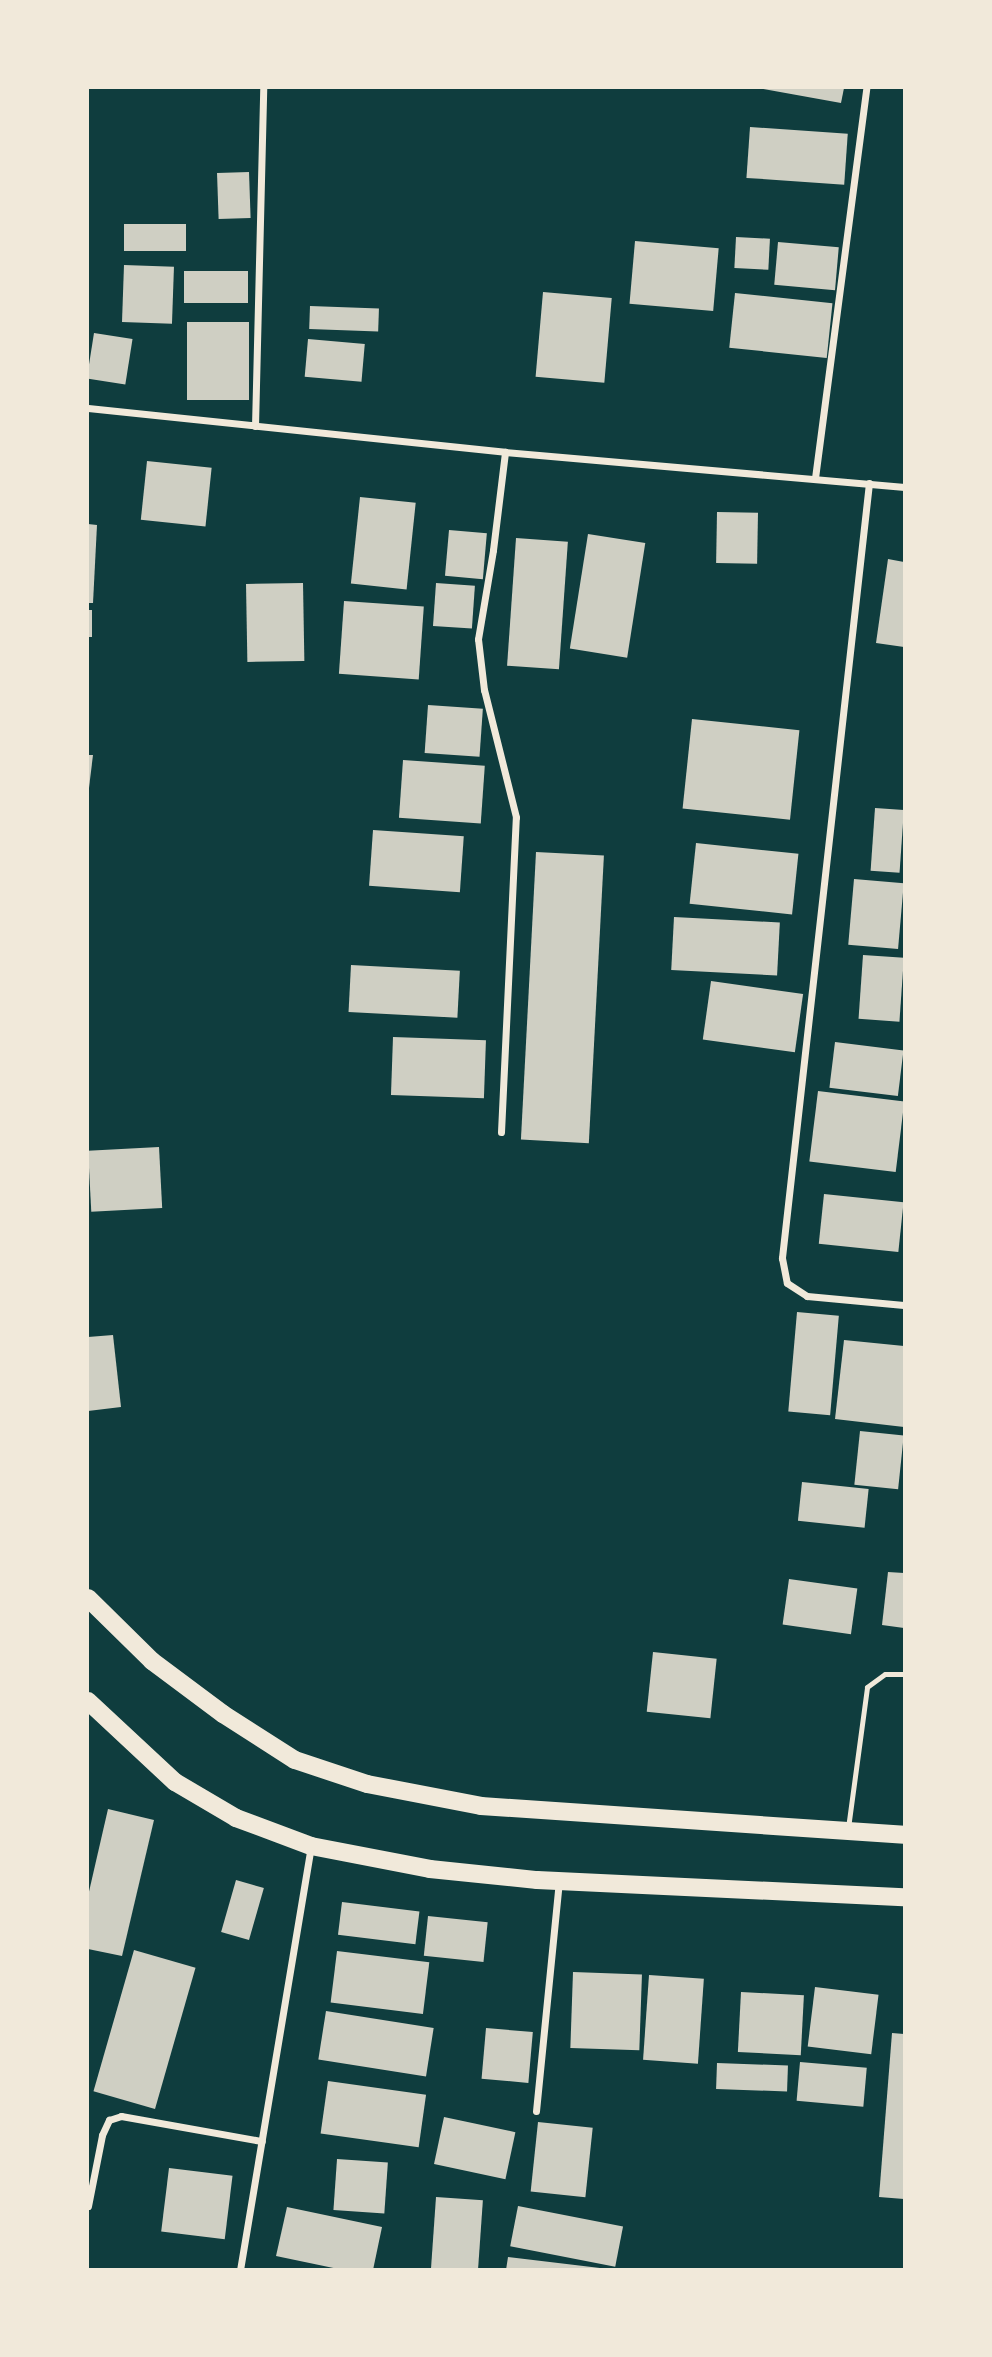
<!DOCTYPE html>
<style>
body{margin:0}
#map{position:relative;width:992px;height:2357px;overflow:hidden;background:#0f3d3e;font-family:Overpass,sans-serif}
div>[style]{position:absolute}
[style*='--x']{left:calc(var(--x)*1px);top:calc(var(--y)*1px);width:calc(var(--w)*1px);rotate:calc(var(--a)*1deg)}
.building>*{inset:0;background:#cfcfc3;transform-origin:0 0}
.service>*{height:5px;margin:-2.5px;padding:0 2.5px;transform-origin:2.5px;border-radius:2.5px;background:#f1e9da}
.minor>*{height:7px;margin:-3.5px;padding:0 3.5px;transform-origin:3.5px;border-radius:3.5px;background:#f1e9da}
.primary>*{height:18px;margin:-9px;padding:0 9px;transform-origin:9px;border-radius:9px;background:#f1e9da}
span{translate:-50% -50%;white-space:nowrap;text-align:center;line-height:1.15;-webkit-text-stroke:7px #f1e9da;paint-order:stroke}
.frame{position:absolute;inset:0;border:89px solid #f1e9da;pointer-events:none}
</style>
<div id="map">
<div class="building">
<div style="clip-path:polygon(758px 88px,844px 88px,841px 103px)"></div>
<div style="left:750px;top:127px;width:98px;height:51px;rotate:4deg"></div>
<div style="left:249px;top:172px;width:46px;height:32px;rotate:88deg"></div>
<div style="left:186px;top:224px;width:27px;height:62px;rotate:90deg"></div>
<div style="left:736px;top:237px;width:34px;height:31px;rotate:3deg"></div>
<div style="left:635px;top:241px;width:84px;height:63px;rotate:5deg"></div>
<div style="left:778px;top:242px;width:61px;height:43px;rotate:5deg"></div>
<div style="left:124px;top:265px;width:50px;height:57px;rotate:2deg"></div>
<div style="left:248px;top:271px;width:32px;height:64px;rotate:90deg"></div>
<div style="left:543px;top:292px;width:69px;height:85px;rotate:5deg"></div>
<div style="left:735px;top:293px;width:98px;height:55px;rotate:6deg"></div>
<div style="left:310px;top:306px;width:69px;height:23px;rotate:2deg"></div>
<div style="left:187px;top:322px;width:62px;height:78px"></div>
<div style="left:94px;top:333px;width:39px;height:46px;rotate:9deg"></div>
<div style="left:308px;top:339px;width:57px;height:38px;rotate:5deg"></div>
<div style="left:147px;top:461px;width:65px;height:59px;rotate:6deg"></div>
<div style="left:360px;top:497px;width:56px;height:87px;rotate:6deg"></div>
<div style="left:717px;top:512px;width:41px;height:51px;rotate:1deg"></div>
<div style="clip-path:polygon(88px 524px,97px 525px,93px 603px,88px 603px)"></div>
<div style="left:449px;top:530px;width:38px;height:46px;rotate:5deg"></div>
<div style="left:588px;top:534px;width:58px;height:116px;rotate:9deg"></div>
<div style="left:516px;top:538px;width:52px;height:128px;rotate:4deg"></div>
<div style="clip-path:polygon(888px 559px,904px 562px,904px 647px,876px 643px)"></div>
<div style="left:303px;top:583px;width:78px;height:57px;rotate:89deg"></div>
<div style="left:436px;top:583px;width:39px;height:43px;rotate:4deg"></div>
<div style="left:344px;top:601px;width:80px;height:73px;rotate:4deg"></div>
<div style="left:88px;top:610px;width:4px;height:27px"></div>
<div style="left:428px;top:705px;width:55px;height:48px;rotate:4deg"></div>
<div style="left:692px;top:719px;width:108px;height:90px;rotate:6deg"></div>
<div style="clip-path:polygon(88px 755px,93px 755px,89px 788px,88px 788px)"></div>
<div style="left:403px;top:760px;width:82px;height:58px;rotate:4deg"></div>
<div style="left:875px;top:808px;width:29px;height:63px;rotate:4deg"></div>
<div style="left:373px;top:830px;width:91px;height:56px;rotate:4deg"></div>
<div style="left:696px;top:843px;width:103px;height:61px;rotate:6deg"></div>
<div style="left:536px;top:852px;width:68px;height:288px;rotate:3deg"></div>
<div style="left:854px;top:879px;width:50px;height:66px;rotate:5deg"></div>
<div style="left:674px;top:917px;width:106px;height:53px;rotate:3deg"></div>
<div style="left:863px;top:955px;width:41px;height:64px;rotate:4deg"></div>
<div style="left:351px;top:965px;width:109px;height:47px;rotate:3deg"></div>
<div style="left:711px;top:981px;width:93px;height:59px;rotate:8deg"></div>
<div style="left:393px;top:1037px;width:93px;height:58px;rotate:2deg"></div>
<div style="left:835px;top:1042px;width:69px;height:46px;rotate:7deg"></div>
<div style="left:818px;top:1091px;width:87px;height:71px;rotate:7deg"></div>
<div style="left:159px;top:1147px;width:61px;height:71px;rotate:87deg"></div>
<div style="left:824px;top:1194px;width:80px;height:50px;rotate:6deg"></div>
<div style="left:797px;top:1312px;width:42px;height:100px;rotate:5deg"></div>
<div style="clip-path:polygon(113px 1335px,121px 1407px,88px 1411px,88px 1337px)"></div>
<div style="clip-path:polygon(844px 1340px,904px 1346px,904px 1427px,835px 1419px)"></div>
<div style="left:860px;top:1431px;width:44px;height:54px;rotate:6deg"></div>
<div style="left:802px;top:1482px;width:67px;height:39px;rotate:6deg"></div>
<div style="clip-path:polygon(888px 1572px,904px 1573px,904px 1628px,882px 1625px)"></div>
<div style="left:789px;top:1579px;width:69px;height:46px;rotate:8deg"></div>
<div style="left:653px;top:1652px;width:64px;height:60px;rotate:6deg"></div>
<div style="clip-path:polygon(108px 1809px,154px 1820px,122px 1956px,88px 1949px,88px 1896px)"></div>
<div style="left:236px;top:1880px;width:29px;height:54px;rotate:16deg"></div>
<div style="left:342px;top:1902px;width:78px;height:33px;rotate:7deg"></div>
<div style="left:428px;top:1916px;width:60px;height:40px;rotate:6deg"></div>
<div style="left:134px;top:1950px;width:64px;height:147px;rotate:16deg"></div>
<div style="left:337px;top:1951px;width:93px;height:52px;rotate:7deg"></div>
<div style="left:573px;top:1972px;width:69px;height:76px;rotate:2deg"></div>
<div style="left:649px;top:1975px;width:55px;height:85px;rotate:4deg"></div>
<div style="left:815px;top:1987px;width:64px;height:60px;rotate:7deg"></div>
<div style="left:741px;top:1992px;width:63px;height:60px;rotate:3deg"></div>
<div style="left:326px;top:2011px;width:109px;height:49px;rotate:9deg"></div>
<div style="left:486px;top:2028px;width:47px;height:51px;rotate:5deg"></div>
<div style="clip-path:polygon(892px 2033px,904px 2034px,904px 2199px,879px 2197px)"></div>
<div style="left:800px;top:2062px;width:67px;height:39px;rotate:5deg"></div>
<div style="left:717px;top:2063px;width:71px;height:26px;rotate:2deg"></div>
<div style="left:328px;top:2081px;width:99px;height:53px;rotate:8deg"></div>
<div style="left:444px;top:2117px;width:73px;height:48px;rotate:12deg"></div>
<div style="left:538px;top:2122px;width:55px;height:70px;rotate:6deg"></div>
<div style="left:337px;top:2159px;width:51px;height:51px;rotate:4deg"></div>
<div style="left:169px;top:2168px;width:64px;height:64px;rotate:7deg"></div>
<div style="left:436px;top:2197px;width:47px;height:73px;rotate:4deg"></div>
<div style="left:518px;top:2206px;width:107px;height:41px;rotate:11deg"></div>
<div style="clip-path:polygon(287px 2207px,382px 2227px,373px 2270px,343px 2270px,276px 2256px)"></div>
<div style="clip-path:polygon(508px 2257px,600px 2268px,599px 2270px,506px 2270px)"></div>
</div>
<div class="service">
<div style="--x:848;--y:1828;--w:142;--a:-82.3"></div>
<div style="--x:867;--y:1687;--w:22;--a:-36"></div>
<div style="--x:885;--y:1674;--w:19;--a:0"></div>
</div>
<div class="minor">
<div style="--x:88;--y:408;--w:419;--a:6"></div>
<div style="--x:505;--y:452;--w:401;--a:5"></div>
<div style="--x:255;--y:426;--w:338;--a:-88.6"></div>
<div style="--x:815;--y:478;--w:393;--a:-82.5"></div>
<div style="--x:869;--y:483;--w:780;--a:96.41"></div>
<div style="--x:782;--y:1258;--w:25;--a:79"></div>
<div style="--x:787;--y:1283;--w:24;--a:33"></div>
<div style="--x:807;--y:1296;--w:97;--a:5.3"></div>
<div style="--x:501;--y:1132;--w:315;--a:-87.3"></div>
<div style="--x:516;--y:817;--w:131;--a:-104.1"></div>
<div style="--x:484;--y:690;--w:51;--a:-96.7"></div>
<div style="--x:478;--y:639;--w:90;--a:-80.4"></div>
<div style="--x:493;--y:550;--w:99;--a:-83"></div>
<div style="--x:536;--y:2111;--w:230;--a:-84.3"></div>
<div style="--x:88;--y:2206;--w:72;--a:-78.8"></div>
<div style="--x:102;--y:2135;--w:17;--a:-65"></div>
<div style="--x:109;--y:2120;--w:13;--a:-18"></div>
<div style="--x:121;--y:2116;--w:143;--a:10.1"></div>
<div style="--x:240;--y:2270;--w:430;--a:-80.5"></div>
</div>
<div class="primary">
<div style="--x:88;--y:1598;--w:90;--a:44.5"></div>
<div style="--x:152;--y:1661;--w:89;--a:36.7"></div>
<div style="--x:223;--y:1714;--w:85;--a:32.6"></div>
<div style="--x:295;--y:1760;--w:76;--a:18.4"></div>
<div style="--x:367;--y:1784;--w:116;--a:10.9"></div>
<div style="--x:481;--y:1806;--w:424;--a:3.9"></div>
<div style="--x:88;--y:1701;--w:119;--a:43"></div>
<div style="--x:175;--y:1782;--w:71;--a:30.5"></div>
<div style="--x:236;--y:1818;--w:80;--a:20.5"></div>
<div style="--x:311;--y:1846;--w:121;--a:10.9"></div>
<div style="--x:430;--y:1869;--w:108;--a:5.9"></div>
<div style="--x:537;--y:1880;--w:367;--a:2.7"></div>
</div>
<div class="frame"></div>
</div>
